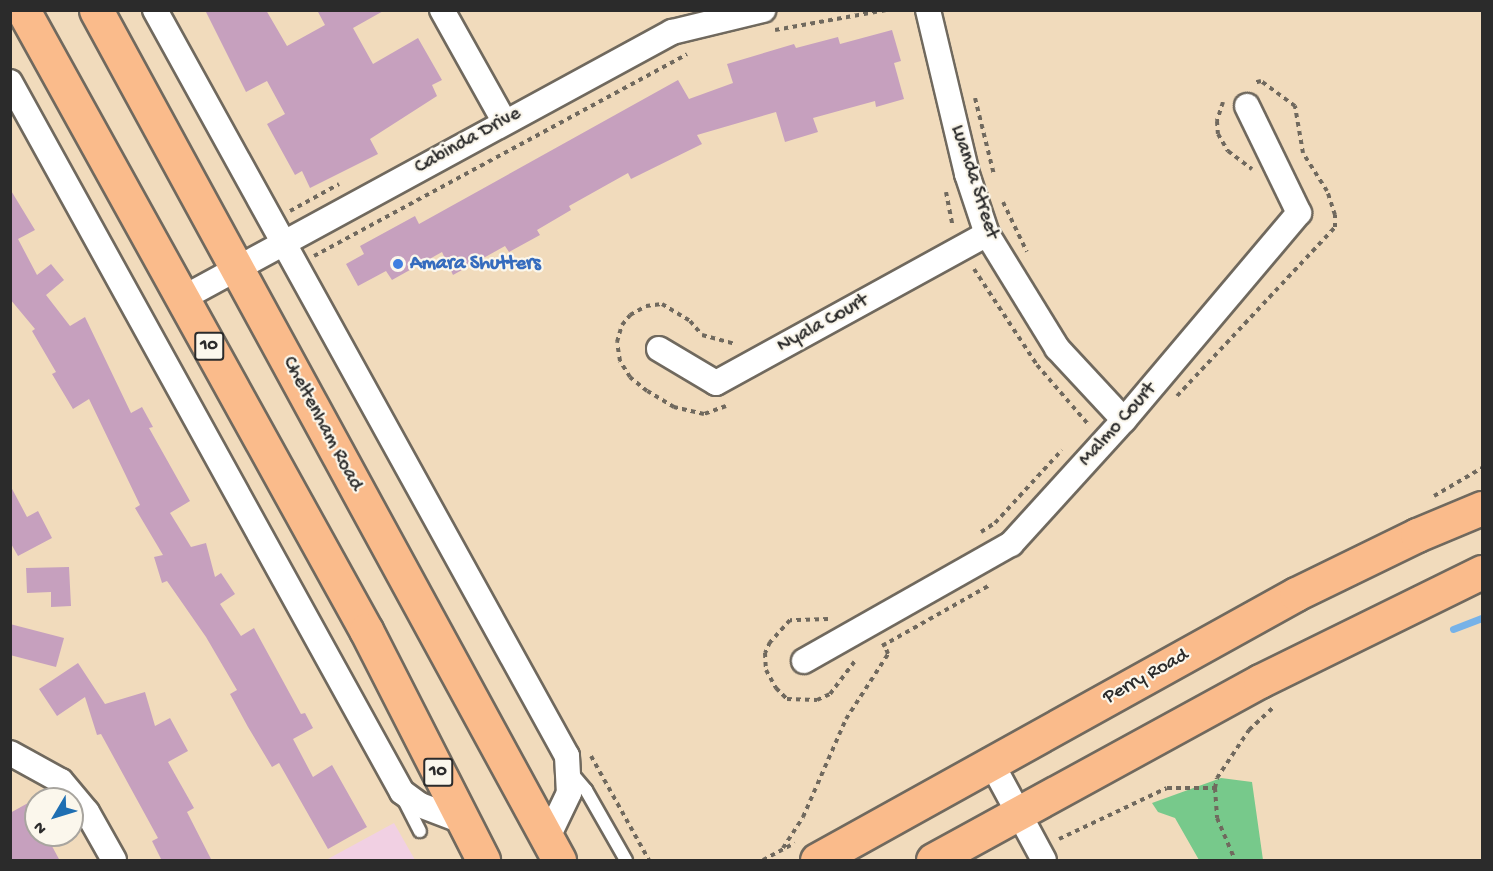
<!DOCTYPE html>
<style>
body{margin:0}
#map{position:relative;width:1493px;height:871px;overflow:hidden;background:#f1dbbc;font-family:"Gochi Hand",sans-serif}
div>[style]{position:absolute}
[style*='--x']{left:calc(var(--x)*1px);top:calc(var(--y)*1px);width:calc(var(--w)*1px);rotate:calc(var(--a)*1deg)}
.built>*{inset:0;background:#f1d0e3}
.green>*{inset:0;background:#77c98b}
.stream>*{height:7px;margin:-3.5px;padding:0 3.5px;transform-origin:3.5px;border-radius:3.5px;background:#76b2e8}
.building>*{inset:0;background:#c6a0be}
.path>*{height:4px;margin-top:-2px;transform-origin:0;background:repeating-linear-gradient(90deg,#70695e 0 4.5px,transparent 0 9px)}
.roads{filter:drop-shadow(2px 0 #70695e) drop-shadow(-2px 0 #70695e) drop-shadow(0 2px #70695e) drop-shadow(0 -2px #70695e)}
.service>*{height:12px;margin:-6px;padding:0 6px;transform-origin:6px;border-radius:6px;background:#fff}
.minor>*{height:24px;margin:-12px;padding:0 12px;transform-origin:12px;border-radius:12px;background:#fff}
.primary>*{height:33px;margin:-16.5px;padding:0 16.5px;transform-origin:16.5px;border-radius:16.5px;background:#fabb8b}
.dots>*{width:16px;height:16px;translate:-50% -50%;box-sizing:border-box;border:3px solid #fbf7ec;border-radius:50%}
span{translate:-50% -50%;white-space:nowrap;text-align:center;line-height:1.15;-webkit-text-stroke:4.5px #fbf7ec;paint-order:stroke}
.shield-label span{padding:2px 4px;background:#fbf7ec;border:2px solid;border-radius:4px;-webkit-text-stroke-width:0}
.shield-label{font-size:18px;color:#2b2b2b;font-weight:700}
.street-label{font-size:20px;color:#2b2b2b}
.shop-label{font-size:20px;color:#366cbe;font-weight:700}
.left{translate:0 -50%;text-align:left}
.frame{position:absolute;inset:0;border:12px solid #2b2b2b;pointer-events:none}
.north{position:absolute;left:24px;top:787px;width:60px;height:60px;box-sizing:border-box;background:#fbf7ec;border:2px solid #a8a59f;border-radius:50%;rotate:232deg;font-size:16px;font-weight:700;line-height:24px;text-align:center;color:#2b2b2b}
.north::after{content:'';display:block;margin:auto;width:21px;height:27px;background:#1f6fb2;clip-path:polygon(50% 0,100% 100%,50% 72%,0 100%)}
</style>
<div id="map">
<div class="built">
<div style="clip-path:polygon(394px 823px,415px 860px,326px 860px)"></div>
</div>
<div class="green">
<div style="clip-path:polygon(1221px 778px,1252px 782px,1263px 860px,1199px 860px,1175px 818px,1158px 812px,1152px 803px)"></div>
</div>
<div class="stream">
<div style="--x:1453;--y:629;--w:31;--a:-21"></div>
</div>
<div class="building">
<div style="clip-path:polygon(205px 10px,266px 10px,287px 46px,325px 25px,317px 10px,385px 10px,353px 28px,373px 64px,418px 38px,442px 80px,432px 85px,437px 96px,370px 139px,378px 154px,310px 188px,302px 171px,295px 175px,267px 124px,285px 114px,267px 81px,246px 92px)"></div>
<div style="clip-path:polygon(892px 30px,901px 61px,894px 63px,904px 99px,876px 107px,875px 101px,813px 118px,818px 132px,785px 142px,776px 112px,697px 135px,702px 144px,631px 179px,628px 173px,569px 206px,571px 210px,537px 230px,540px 235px,509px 252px,505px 246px,453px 275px,442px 252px,392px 280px,386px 271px,358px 286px,346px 264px,364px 254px,360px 246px,415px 216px,419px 224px,678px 80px,689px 99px,733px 83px,727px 64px,794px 44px,796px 48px,838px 37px,840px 44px)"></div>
<div style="clip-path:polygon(10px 189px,35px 230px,18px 239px,37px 275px,51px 264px,64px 280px,46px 295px,70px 326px,85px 317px,131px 413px,142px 407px,153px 427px,149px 428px,190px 501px,170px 513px,191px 547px,206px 543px,215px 577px,221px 573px,235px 594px,220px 604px,241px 636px,254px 628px,301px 714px,305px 713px,313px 728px,293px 739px,313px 777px,332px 765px,367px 827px,328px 849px,279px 763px,272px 767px,248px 727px,230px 694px,237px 690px,206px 637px,167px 581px,162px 583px,154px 557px,163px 555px,135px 508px,140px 505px,89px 399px,73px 409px,52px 374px,56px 372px,32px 331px,35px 329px,10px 299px)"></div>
<div style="clip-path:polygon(10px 485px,27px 517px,38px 511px,52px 538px,18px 556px,10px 542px)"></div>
<div style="clip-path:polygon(69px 567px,71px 606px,51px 607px,51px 592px,27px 593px,26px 568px)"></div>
<div style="clip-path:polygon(10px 624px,64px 638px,56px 667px,10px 655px)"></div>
<div style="clip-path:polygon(78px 663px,105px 704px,145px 692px,155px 726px,170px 718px,188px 751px,168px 762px,194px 808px,187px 812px,212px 861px,162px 861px,152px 841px,158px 838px,101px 734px,97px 735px,85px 697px,57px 716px,39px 689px)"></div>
<div style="clip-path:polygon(28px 803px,36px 818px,36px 835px,46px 835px,60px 861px,10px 861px,10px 813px)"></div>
</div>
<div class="path">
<div style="--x:775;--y:30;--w:113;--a:-10.2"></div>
<div style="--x:975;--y:98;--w:79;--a:76.1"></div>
<div style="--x:1223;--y:102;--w:20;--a:108"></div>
<div style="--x:1217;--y:121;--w:13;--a:86"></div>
<div style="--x:1218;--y:134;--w:20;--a:60"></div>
<div style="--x:1228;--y:151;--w:30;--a:37"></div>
<div style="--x:946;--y:192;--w:33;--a:79"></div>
<div style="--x:1003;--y:202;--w:55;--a:64.4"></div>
<div style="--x:290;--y:211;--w:56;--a:-28.9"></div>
<div style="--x:314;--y:256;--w:424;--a:-28.4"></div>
<div style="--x:974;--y:269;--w:115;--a:56.7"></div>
<div style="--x:1037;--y:365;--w:77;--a:49.2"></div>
<div style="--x:1177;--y:396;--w:231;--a:-46.9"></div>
<div style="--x:1335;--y:227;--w:12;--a:-90"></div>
<div style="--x:1335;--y:215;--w:25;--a:-108"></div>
<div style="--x:1327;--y:191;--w:45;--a:-122.3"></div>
<div style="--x:1303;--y:153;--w:48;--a:-99.7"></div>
<div style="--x:1295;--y:106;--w:42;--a:-143.7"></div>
<div style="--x:1261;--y:81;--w:8;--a:166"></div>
<div style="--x:726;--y:406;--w:23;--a:160"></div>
<div style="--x:704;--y:414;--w:31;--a:-167"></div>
<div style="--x:674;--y:407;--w:31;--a:-149"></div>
<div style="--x:647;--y:391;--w:22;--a:-141"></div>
<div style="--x:630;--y:377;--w:19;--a:-122"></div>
<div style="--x:620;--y:361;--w:19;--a:-99"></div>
<div style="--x:617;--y:342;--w:18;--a:-74"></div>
<div style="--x:622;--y:325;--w:13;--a:-51"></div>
<div style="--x:630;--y:315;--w:18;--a:-29"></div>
<div style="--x:646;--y:306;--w:16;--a:-7"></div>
<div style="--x:662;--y:304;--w:33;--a:31"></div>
<div style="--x:690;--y:321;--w:18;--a:49"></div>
<div style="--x:702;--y:335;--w:35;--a:15"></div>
<div style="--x:1434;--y:496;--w:56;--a:-30.3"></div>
<div style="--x:981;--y:532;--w:17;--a:-33"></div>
<div style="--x:995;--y:523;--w:99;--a:-47.5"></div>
<div style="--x:828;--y:619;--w:38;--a:178"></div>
<div style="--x:790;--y:620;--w:30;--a:132"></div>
<div style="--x:770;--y:642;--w:12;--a:114"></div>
<div style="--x:765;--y:653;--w:17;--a:87"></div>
<div style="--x:766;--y:670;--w:21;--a:61"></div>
<div style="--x:776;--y:688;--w:16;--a:45"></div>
<div style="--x:787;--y:699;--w:30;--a:2"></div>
<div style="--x:817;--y:700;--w:14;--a:-25"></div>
<div style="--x:830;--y:694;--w:41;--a:-52.9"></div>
<div style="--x:882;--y:646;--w:122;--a:-29.5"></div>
<div style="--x:591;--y:756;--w:119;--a:60.9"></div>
<div style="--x:1215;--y:788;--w:10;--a:-79"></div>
<div style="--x:1217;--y:778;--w:58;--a:-56.3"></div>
<div style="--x:1249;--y:730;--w:34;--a:-43"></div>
<div style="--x:1059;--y:839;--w:119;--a:-25.3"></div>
<div style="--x:1167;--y:788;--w:48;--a:0"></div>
<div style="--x:1215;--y:788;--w:30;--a:86"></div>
<div style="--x:1217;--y:818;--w:46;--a:66.8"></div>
<div style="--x:783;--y:848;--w:37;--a:-57"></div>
<div style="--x:803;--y:817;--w:107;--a:-66.3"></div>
<div style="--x:846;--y:719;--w:77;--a:-57.1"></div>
<div style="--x:888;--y:654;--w:12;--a:-110"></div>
<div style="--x:763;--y:860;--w:36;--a:-28"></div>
</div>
<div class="roads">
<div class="service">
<div style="--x:570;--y:771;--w:25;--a:50"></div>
<div style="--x:586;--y:790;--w:81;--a:60.3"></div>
<div style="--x:404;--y:800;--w:35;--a:63"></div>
</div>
<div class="minor">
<div style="--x:155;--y:10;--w:852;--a:61.09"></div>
<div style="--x:567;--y:756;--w:37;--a:87"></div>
<div style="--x:569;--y:793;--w:51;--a:115.6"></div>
<div style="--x:442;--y:10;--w:127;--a:60.8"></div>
<div style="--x:928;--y:10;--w:169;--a:76.6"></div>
<div style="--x:967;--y:174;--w:63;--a:71.6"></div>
<div style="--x:987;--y:234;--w:134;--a:58.4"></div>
<div style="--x:1057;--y:348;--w:98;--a:47.1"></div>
<div style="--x:10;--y:82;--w:811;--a:61.1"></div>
<div style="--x:402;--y:792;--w:22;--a:36"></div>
<div style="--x:420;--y:805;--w:45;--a:20.9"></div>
<div style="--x:183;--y:298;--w:557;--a:-28.54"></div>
<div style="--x:672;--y:32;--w:94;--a:-13.6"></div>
<div style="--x:659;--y:349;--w:66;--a:30.8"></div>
<div style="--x:716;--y:383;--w:309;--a:-28.8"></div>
<div style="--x:804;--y:661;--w:238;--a:-29.5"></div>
<div style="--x:1011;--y:544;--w:168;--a:-47.7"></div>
<div style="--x:1124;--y:420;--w:271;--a:-49.8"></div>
<div style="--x:1299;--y:213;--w:119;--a:-115.9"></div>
<div style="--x:10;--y:753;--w:58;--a:28.8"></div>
<div style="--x:61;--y:781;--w:40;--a:50"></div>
<div style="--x:87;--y:812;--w:55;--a:60.6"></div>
<div style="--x:992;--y:764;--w:109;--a:61.6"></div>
</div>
<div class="primary">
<div style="--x:23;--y:10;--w:709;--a:61.05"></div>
<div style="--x:366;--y:630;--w:258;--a:63"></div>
<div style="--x:96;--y:10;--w:968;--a:61.42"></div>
<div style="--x:817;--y:860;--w:548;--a:-29.04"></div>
<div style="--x:1296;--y:594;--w:135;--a:-26"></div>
<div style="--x:1417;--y:535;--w:70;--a:-22.6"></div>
<div style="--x:933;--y:860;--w:373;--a:-28.7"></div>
<div style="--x:1260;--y:681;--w:247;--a:-26.2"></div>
</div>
</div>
<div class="dots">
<div style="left:398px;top:264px;background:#3f7fe0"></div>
</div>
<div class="shield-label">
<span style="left:209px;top:346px">10</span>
<span style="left:438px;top:772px">10</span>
</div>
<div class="street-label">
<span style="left:468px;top:141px;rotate:-29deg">Cabinda Drive</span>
<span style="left:974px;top:182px;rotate:72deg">Luanda Street</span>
<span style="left:823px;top:324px;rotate:-29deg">Nyala Court</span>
<span style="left:322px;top:424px;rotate:62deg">Cheltenham Road</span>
<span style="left:1118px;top:425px;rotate:-48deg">Malmo Court</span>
<span style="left:1146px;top:677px;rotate:-29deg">Perry Road</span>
</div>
<div class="shop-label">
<span class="left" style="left:410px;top:264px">Amara Shutters</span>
</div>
<div class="frame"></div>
<div class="north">N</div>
</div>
